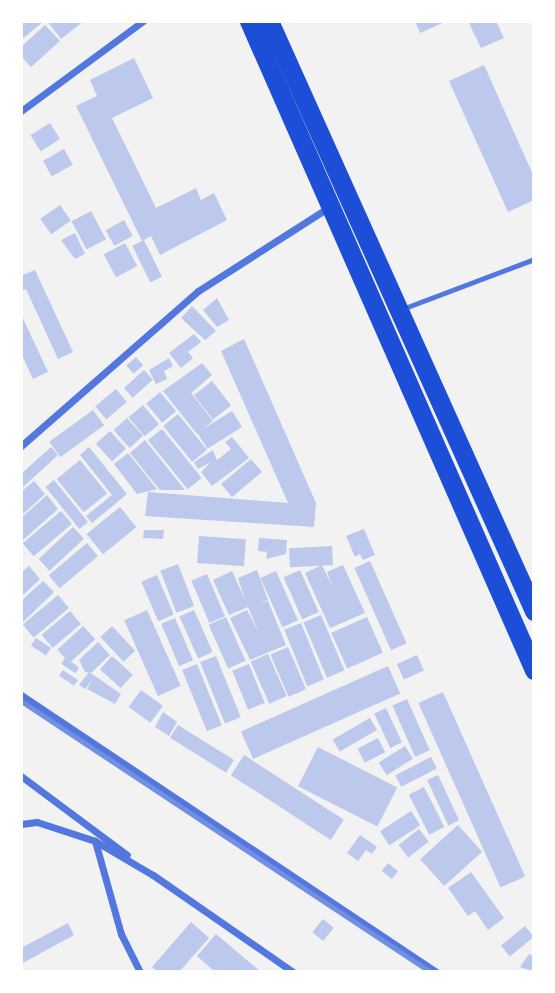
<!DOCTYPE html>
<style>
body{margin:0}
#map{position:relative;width:555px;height:993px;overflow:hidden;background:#f2f2f2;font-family:Mulish,sans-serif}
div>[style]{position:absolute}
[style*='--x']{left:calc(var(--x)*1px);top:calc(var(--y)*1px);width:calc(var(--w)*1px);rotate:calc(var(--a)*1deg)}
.building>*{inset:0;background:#bdc9ec;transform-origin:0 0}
.service>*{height:5px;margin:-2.5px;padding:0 2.5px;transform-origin:2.5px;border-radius:2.5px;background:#5277de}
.minor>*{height:7px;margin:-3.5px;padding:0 3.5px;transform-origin:3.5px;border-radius:3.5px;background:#5277de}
.trunk>*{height:19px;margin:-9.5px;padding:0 9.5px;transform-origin:9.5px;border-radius:9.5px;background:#1d4ed8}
.rail>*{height:5px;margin:-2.5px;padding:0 2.5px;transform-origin:2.5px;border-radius:2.5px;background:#7290e2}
span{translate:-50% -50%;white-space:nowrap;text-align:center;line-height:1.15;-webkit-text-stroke:7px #fff;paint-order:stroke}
.frame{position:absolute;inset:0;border:23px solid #fff;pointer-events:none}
</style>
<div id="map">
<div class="building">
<div style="clip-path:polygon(21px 21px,44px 21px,21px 40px)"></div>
<div style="clip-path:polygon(47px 21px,84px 21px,61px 39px)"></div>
<div style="clip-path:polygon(415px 21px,447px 21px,420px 33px)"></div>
<div style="clip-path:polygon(468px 21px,496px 21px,504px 38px,481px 48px)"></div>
<div style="clip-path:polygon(45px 25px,60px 41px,31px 67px,21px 56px,21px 47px)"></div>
<div style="clip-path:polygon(134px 58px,153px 98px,112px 118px,156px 208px,196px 188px,201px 200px,214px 193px,227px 220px,160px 255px,151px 236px,142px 241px,76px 106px,97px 96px,90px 80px)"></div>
<div style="clip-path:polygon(484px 65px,534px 177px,534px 200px,508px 212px,449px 81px)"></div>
<div style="left:50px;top:123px;width:19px;height:23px;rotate:58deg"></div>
<div style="left:64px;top:149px;width:18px;height:24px;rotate:61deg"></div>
<div style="left:60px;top:205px;width:19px;height:24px;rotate:55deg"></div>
<div style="left:91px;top:211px;width:32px;height:22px;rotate:62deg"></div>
<div style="left:124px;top:220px;width:18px;height:21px;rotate:61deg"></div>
<div style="clip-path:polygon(75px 233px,85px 254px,75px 259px,61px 240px)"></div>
<div style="left:144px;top:240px;width:41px;height:13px;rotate:64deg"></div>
<div style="left:125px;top:243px;width:26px;height:24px;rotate:62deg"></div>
<div style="clip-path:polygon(35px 270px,73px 352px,58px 359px,26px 289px,21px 291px,21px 276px)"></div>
<div style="clip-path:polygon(217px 298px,229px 320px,217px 327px,203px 310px)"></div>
<div style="clip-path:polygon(192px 306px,216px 331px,205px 340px,181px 318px)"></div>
<div style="clip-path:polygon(21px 314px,48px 372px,33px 379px,21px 353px)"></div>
<div style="clip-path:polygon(194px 334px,201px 342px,188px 352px,193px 358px,181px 368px,169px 353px)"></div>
<div style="clip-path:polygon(244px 339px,316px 503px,314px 527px,145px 516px,148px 492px,288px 503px,221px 351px)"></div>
<div style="left:136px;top:357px;width:11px;height:13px;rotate:49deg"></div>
<div style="clip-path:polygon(169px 358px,173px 366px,164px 371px,167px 379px,156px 384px,149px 370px)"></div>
<div style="clip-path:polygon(202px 363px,212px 375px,191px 393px,213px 421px,197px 434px,163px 391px)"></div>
<div style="left:144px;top:370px;width:13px;height:27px;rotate:48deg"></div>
<div style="left:212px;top:381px;width:31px;height:23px;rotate:52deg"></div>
<div style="left:116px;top:389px;width:17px;height:27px;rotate:50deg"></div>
<div style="left:160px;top:392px;width:25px;height:18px;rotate:50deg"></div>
<div style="left:143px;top:405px;width:25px;height:19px;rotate:50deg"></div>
<div style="left:93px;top:410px;width:19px;height:54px;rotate:54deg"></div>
<div style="left:232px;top:411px;width:19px;height:41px;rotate:58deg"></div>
<div style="left:178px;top:414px;width:46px;height:19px;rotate:51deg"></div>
<div style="left:127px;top:418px;width:24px;height:18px;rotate:48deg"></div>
<div style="left:162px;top:429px;width:63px;height:18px;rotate:51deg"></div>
<div style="left:110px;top:431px;width:24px;height:19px;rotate:48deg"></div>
<div style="clip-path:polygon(232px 437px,249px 458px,212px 486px,201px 472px,211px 462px,198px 469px,194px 462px,213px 450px,217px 460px,231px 449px,225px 442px)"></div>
<div style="clip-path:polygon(145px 440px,185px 490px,160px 490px,130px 453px)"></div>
<div style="clip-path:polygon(51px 447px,58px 455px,21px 489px,21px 474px)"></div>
<div style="clip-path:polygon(89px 447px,127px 494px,92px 523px,86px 516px,112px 495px,80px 455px)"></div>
<div style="clip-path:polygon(128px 453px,157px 489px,137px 494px,114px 464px)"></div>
<div style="left:251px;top:459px;width:17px;height:39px;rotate:50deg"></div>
<div style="left:80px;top:460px;width:43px;height:30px;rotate:51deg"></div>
<div style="left:54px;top:480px;width:54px;height:11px;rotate:51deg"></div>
<div style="clip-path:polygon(34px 481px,45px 494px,21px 516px,21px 492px)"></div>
<div style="clip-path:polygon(47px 495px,58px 509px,23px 540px,21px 518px)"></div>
<div style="left:120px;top:507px;width:26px;height:43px;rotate:51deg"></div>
<div style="left:61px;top:511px;width:17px;height:50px;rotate:50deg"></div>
<div style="left:73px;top:527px;width:16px;height:47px;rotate:47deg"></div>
<div style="clip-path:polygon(364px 529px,375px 555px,363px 560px,360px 554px,355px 557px,346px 536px)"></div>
<div style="clip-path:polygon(144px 530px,164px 530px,163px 539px,143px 538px)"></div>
<div style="left:199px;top:536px;width:47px;height:27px;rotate:4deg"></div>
<div style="clip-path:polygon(259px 538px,287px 540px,286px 554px,266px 559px,267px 552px,258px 551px)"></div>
<div style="left:87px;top:543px;width:17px;height:50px;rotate:50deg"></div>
<div style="left:332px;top:546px;width:19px;height:43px;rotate:87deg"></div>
<div style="left:370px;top:561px;width:90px;height:17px;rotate:66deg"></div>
<div style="left:178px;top:564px;width:45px;height:19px;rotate:69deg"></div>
<div style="clip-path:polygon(322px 565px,333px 588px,327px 572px,343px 565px,365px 613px,330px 628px,305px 573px)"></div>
<div style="clip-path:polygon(29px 566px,40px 579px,21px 597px,21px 573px)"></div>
<div style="clip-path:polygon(257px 570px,268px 600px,259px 604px,268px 601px,286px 645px,250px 660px,230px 618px,247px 610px,259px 633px,248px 607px,229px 615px,213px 580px,232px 571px,245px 600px,238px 578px)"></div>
<div style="left:300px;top:570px;width:46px;height:18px;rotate:66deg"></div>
<div style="left:276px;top:571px;width:54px;height:17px;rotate:66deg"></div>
<div style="left:207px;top:574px;width:46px;height:17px;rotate:67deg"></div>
<div style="left:157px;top:575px;width:43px;height:17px;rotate:67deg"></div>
<div style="clip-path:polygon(43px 581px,54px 592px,21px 624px,21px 601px)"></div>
<div style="left:58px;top:595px;width:17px;height:46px;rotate:50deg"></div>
<div style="left:147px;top:610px;width:83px;height:25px;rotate:66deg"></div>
<div style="left:194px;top:610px;width:46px;height:16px;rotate:66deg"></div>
<div style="left:70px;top:611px;width:17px;height:37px;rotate:50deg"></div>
<div style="left:321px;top:615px;width:60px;height:19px;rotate:67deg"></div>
<div style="left:226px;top:617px;width:48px;height:19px;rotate:66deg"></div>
<div style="left:367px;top:617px;width:39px;height:39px;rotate:66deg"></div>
<div style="left:175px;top:618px;width:46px;height:15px;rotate:67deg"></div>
<div style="left:301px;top:623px;width:61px;height:18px;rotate:68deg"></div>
<div style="left:83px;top:626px;width:18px;height:35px;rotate:47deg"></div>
<div style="left:112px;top:626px;width:34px;height:16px;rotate:47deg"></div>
<div style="left:36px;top:638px;width:18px;height:9px;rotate:34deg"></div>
<div style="clip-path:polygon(98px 642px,110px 655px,91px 673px,85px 672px,79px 660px)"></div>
<div style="left:288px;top:647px;width:46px;height:19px;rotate:67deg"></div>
<div style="left:268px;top:654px;width:46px;height:19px;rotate:66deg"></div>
<div style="left:417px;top:655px;width:17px;height:22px;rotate:66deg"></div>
<div style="left:112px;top:656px;width:28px;height:18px;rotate:42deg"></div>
<div style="left:216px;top:656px;width:66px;height:17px;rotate:68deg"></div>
<div style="left:65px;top:658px;width:17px;height:7px;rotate:33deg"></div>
<div style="left:197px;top:664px;width:66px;height:16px;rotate:68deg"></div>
<div style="left:249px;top:664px;width:42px;height:18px;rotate:68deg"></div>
<div style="left:388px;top:666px;width:30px;height:161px;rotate:66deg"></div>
<div style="left:63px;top:670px;width:18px;height:7px;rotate:34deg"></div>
<div style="clip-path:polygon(89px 672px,121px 694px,115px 704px,87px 689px,93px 679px,85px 689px,79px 685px)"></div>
<div style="left:141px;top:690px;width:27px;height:21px;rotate:36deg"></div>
<div style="left:443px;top:692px;width:202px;height:27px;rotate:66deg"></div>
<div style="left:407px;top:699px;width:56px;height:16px;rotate:66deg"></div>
<div style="left:386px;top:708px;width:38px;height:13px;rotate:65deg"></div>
<div style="clip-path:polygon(163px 712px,177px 722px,169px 736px,155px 727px)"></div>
<div style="left:370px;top:718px;width:14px;height:43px;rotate:60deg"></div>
<div style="left:178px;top:725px;width:66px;height:15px;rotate:32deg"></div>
<div style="left:378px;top:738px;width:16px;height:23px;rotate:63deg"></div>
<div style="left:405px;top:746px;width:15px;height:31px;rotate:58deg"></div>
<div style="left:318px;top:747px;width:89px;height:44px;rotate:27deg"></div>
<div style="left:244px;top:755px;width:119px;height:24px;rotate:33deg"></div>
<div style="left:431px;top:757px;width:13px;height:40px;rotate:63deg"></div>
<div style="left:438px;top:775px;width:50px;height:12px;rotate:65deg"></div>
<div style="left:424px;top:787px;width:45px;height:17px;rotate:63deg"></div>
<div style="left:411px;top:811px;width:17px;height:37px;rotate:57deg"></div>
<div style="left:458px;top:825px;width:36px;height:51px;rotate:48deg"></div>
<div style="left:419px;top:829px;width:16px;height:26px;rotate:52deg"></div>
<div style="clip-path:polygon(360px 835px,377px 847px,372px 854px,366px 850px,358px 861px,347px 853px)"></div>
<div style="left:388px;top:863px;width:13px;height:10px;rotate:39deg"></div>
<div style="clip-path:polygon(471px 872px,504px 918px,488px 930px,475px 911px,468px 916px,448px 888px)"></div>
<div style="left:323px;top:919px;width:14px;height:17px;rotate:39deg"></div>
<div style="clip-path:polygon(191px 922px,209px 938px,179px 972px,158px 972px,152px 967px)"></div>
<div style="clip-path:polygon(68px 923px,74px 935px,21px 964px,21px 948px)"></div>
<div style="left:525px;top:926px;width:14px;height:31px;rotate:51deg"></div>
<div style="clip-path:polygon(216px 934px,261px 972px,215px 972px,197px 956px)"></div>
<div style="clip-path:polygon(529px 954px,534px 957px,534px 972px,520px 967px)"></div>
</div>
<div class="service">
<div style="--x:402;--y:309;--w:141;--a:-20.7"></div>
</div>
<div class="minor">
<div style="--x:21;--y:111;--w:152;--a:-36.4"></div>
<div style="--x:21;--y:446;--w:235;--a:-41.2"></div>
<div style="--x:198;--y:291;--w:154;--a:-32.6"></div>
<div style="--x:21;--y:695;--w:499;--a:33.7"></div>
<div style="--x:21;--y:776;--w:132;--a:36.7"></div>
<div style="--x:21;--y:824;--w:16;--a:-7"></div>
<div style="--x:37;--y:822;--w:61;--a:18.1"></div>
<div style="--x:95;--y:841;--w:67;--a:30.4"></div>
<div style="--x:153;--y:875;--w:170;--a:34.7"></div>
<div style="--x:95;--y:841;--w:97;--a:74.4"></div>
<div style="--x:121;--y:934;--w:42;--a:63.4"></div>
</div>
<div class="trunk">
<div style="--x:249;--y:21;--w:709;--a:66.29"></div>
<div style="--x:269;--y:21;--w:647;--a:65.81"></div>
</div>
<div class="rail">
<div style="--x:21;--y:701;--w:491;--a:33.5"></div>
</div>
<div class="frame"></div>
</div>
